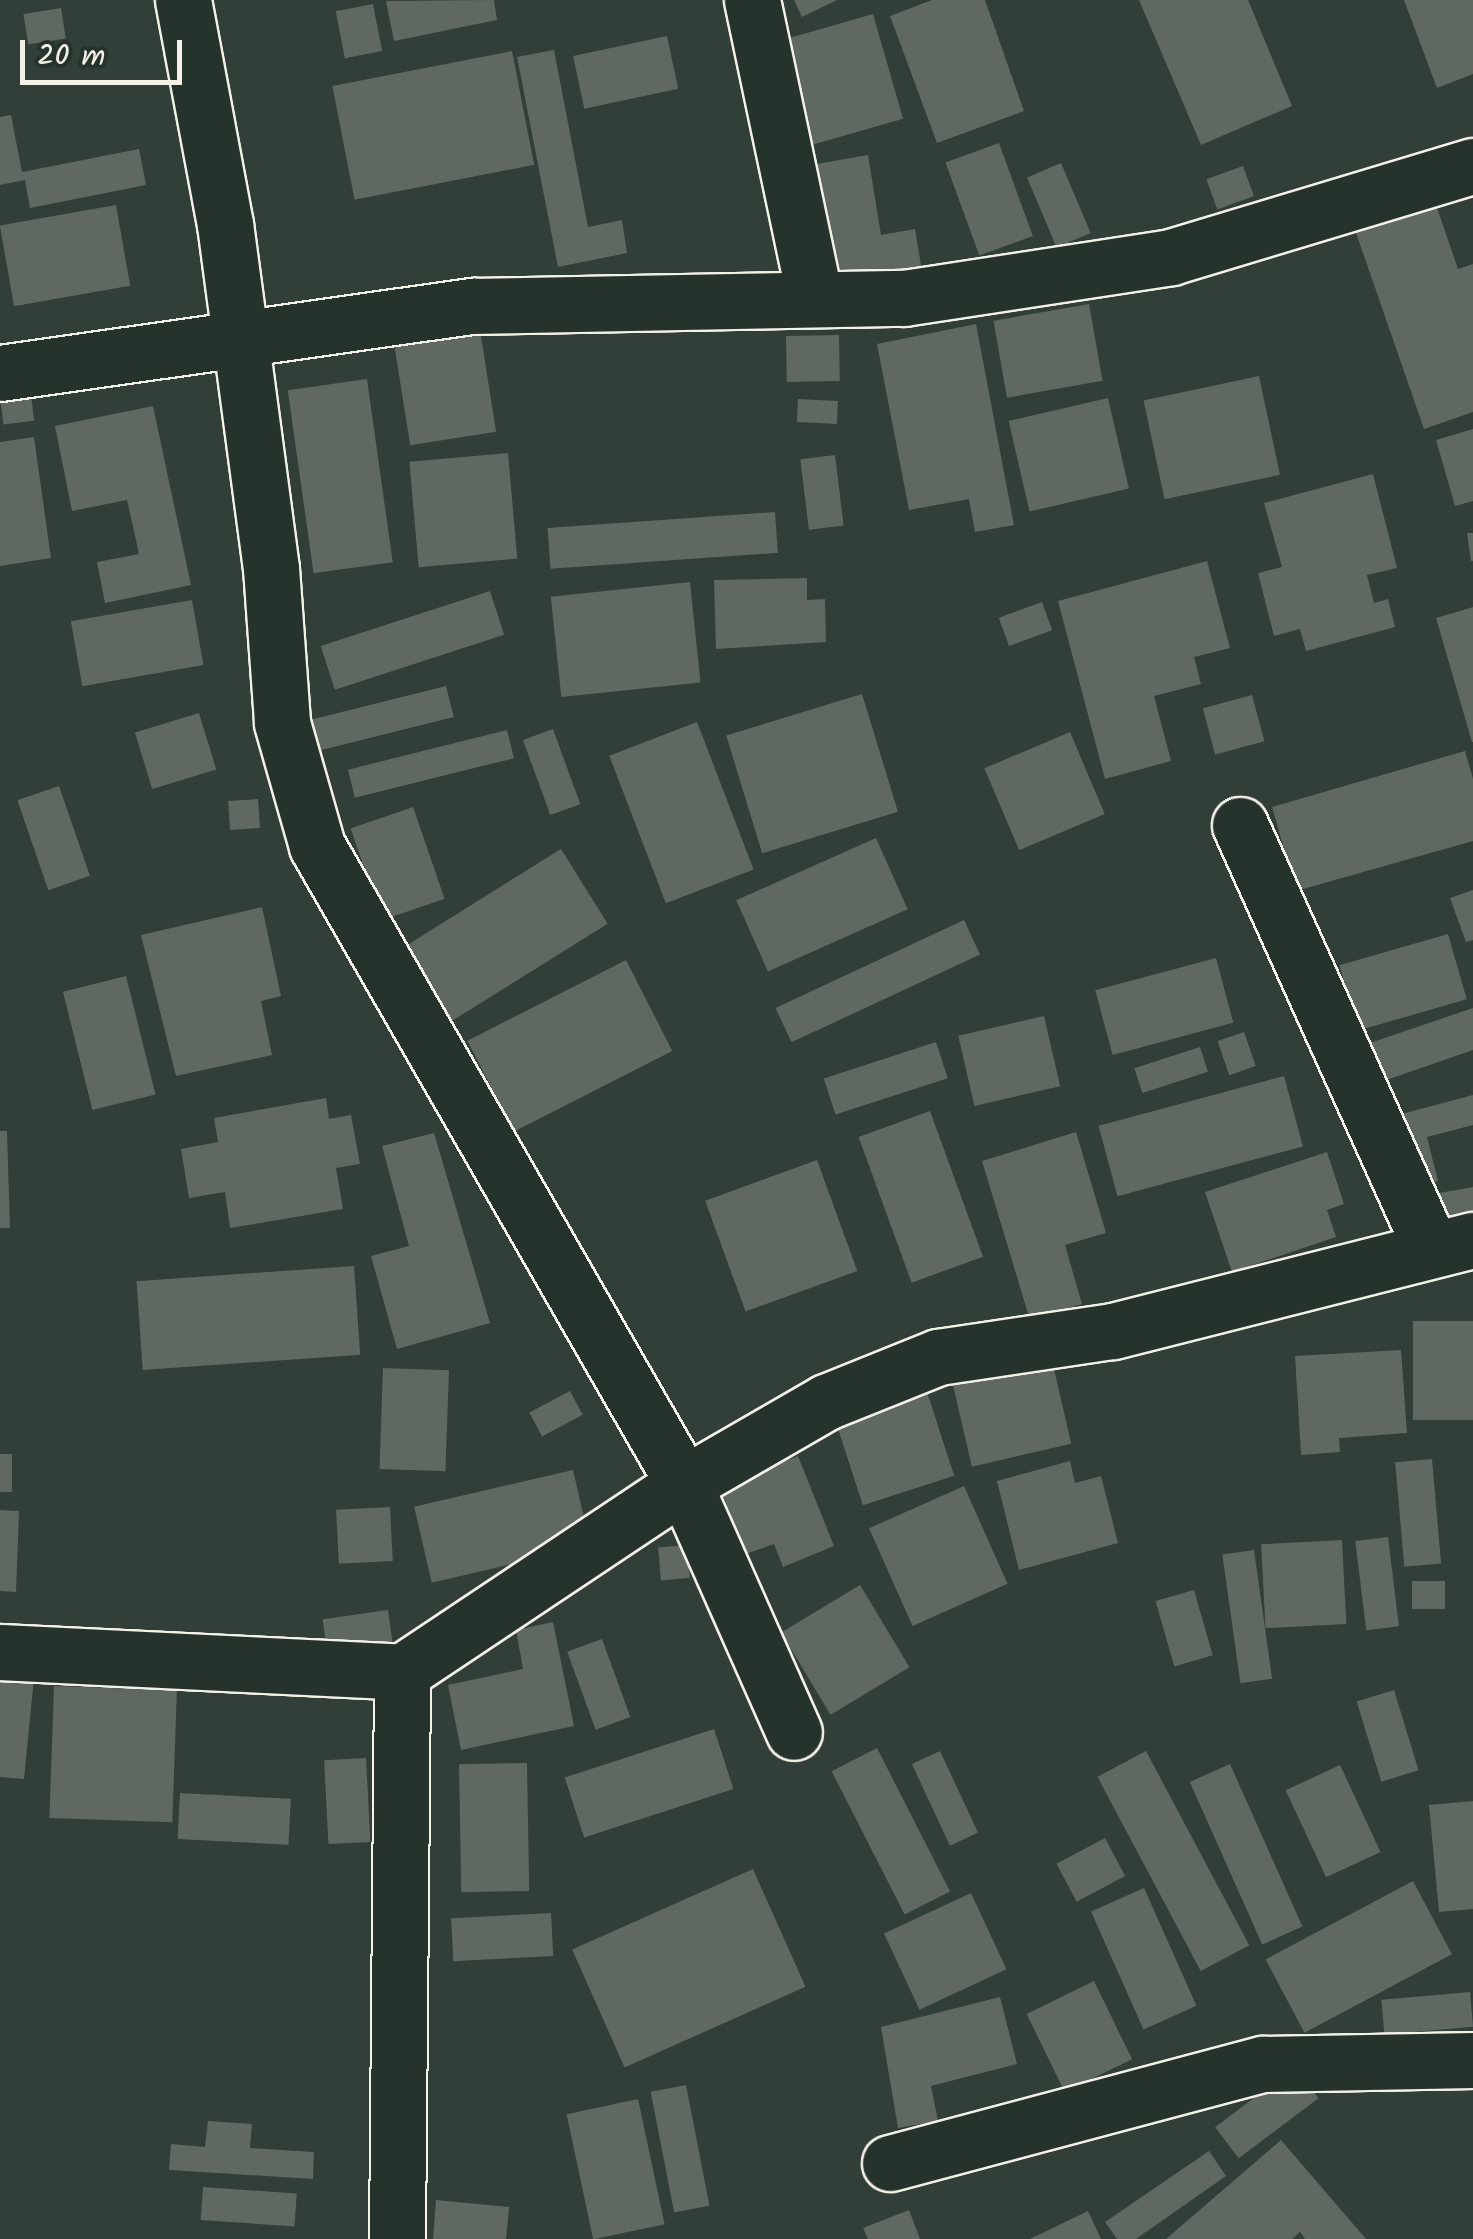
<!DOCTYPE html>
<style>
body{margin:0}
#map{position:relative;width:1473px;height:2239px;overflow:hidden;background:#323e38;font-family:Kalam,sans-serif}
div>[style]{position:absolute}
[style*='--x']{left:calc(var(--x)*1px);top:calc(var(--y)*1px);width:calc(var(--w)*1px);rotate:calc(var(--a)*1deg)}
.building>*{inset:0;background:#5f6861;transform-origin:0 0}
.roads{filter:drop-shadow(2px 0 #f4f1e8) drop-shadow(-2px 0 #f4f1e8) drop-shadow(0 2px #f4f1e8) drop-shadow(0 -2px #f4f1e8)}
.minor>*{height:55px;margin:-27.5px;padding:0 27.5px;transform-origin:27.5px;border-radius:27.5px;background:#26332d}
span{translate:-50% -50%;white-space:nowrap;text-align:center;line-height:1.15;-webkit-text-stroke:8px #26332d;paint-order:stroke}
.scale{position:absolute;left:20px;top:40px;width:162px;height:45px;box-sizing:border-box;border:5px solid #f4f1e8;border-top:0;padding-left:12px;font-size:30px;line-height:35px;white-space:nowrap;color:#f4f1e8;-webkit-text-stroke:8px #26332d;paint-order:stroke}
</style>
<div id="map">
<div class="building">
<div style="clip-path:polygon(494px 0,497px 20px,394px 41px,386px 1px)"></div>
<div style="clip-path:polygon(794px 0,837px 0,802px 17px)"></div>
<div style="clip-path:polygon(932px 0,985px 0,1024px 111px,937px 143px,890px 16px)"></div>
<div style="clip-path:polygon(1139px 0,1248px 0,1292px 106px,1201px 145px)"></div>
<div style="clip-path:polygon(1404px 0,1473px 0,1473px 74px,1437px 88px)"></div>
<div style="left:373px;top:4px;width:48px;height:38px;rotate:79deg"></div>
<div style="left:61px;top:8px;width:31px;height:38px;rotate:81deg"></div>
<div style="left:873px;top:14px;width:109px;height:95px;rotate:74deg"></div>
<div style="left:667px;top:36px;width:54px;height:96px;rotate:78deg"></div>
<div style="clip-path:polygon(554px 50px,588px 227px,622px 220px,627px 253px,558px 267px,517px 57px)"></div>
<div style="left:512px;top:51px;width:116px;height:183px;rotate:79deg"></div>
<div style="clip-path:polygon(11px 115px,22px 172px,139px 149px,146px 185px,30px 208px,25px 180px,0 185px,0 117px)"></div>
<div style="left:999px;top:143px;width:99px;height:57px;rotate:70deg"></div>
<div style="clip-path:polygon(868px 155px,881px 235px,915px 229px,922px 271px,822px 288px,799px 167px)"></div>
<div style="left:1061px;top:163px;width:76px;height:37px;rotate:67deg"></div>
<div style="left:1243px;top:166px;width:32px;height:39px;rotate:70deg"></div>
<div style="clip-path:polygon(1434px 199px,1458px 269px,1473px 264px,1473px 412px,1424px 429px,1354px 227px)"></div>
<div style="left:116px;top:205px;width:82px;height:118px;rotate:80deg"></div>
<div style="left:1089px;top:304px;width:78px;height:97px;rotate:80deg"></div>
<div style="clip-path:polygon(976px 324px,1014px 525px,975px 532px,969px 499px,909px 510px,877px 344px)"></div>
<div style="left:480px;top:330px;width:103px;height:87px;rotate:81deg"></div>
<div style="left:839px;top:335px;width:46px;height:53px;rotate:89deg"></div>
<div style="left:1259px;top:376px;width:101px;height:118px;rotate:78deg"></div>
<div style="left:367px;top:379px;width:185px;height:80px;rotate:82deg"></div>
<div style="left:31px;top:395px;width:26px;height:31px;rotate:83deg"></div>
<div style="left:1108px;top:398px;width:93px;height:102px;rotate:77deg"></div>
<div style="left:798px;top:399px;width:40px;height:23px;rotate:3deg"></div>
<div style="clip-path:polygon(153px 406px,191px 585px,105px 603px,97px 562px,139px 554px,127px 500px,72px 511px,55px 426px)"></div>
<div style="clip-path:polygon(1473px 429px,1473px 501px,1455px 506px,1436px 440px)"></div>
<div style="clip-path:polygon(34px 437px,51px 558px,0 566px,0 442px)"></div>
<div style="left:508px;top:453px;width:106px;height:99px;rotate:85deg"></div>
<div style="left:835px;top:455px;width:71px;height:35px;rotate:83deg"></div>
<div style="clip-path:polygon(1373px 474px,1397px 568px,1367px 575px,1374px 603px,1388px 599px,1395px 627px,1306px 651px,1300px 629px,1274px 636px,1258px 573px,1282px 567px,1264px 503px)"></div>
<div style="left:775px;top:512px;width:41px;height:228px;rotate:86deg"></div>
<div style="clip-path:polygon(1467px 533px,1473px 533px,1473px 561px,1471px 561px)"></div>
<div style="clip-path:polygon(1207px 561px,1230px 648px,1194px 657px,1201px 684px,1154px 696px,1171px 761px,1105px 779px,1058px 601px)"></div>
<div style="clip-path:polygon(807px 578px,807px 600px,825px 599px,826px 642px,716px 649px,714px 580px)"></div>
<div style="left:690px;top:582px;width:101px;height:140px;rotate:84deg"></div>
<div style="left:490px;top:591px;width:46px;height:178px;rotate:72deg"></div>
<div style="left:192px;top:600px;width:66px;height:123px;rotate:80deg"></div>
<div style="left:1042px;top:602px;width:30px;height:46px;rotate:70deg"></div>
<div style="clip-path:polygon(1473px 607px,1473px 742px,1472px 742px,1436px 618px)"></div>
<div style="left:446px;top:686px;width:32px;height:154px;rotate:76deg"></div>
<div style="left:862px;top:694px;width:123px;height:142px;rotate:73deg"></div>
<div style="left:1252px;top:695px;width:48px;height:51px;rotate:75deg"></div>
<div style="left:199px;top:713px;width:59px;height:67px;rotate:73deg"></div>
<div style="left:697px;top:722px;width:158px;height:94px;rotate:69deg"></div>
<div style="left:553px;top:729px;width:80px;height:32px;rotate:70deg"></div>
<div style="left:507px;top:730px;width:29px;height:164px;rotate:76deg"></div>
<div style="left:1070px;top:732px;width:89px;height:93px;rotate:67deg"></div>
<div style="clip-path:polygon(1465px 751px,1473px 779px,1473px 841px,1296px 891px,1272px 807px)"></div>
<div style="left:59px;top:786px;width:95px;height:44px;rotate:71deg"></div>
<div style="left:258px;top:799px;width:29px;height:30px;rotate:86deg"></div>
<div style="left:413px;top:807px;width:97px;height:66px;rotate:71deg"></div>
<div style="left:876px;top:838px;width:78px;height:153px;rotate:66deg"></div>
<div style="left:561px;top:849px;width:88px;height:183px;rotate:58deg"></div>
<div style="clip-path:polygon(1473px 890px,1473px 940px,1466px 942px,1450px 898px)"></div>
<div style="clip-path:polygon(262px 907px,281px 996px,261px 1001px,272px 1055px,176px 1076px,141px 935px)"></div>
<div style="left:964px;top:920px;width:38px;height:208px;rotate:65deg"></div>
<div style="left:1448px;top:934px;width:68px;height:113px;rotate:74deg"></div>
<div style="left:1216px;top:958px;width:67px;height:125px;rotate:75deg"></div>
<div style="left:626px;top:960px;width:102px;height:178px;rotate:63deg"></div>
<div style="left:126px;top:976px;width:122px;height:65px;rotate:76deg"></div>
<div style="clip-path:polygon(1473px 1008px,1473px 1050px,1375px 1084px,1361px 1046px)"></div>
<div style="left:1044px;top:1016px;width:72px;height:88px;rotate:77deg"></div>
<div style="left:1244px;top:1032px;width:36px;height:28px;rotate:71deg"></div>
<div style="left:936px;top:1042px;width:38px;height:118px;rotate:72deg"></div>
<div style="left:1200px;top:1047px;width:26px;height:69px;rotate:72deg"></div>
<div style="left:1284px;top:1076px;width:73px;height:192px;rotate:75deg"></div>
<div style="clip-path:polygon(1473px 1095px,1473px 1125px,1427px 1137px,1438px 1181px,1413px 1188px,1383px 1119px)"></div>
<div style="clip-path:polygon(326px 1098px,329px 1119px,351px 1115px,360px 1164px,336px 1168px,343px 1209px,230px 1228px,225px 1192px,189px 1198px,181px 1149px,218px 1142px,214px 1118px)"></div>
<div style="left:930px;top:1111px;width:155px;height:76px;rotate:70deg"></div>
<div style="clip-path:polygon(0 1131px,7px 1131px,10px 1228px,0 1228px)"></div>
<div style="clip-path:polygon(1076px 1132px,1106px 1233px,1065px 1245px,1082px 1304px,1030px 1320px,982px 1161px)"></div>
<div style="clip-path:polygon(434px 1133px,490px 1323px,397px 1349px,371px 1256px,409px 1246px,382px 1146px)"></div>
<div style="clip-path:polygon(1327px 1152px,1344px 1204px,1327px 1210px,1336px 1237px,1232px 1272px,1205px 1192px)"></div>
<div style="left:817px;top:1160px;width:118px;height:119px;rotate:70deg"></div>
<div style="clip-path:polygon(1473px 1187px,1473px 1229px,1435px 1236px,1428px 1195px)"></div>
<div style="left:354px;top:1266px;width:89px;height:218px;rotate:86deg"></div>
<div style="left:1473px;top:1321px;width:99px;height:60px;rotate:90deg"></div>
<div style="clip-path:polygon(1401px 1350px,1407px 1433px,1339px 1438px,1340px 1452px,1301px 1455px,1295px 1356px)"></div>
<div style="left:1051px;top:1356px;width:90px;height:102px;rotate:77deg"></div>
<div style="left:383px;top:1368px;width:66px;height:101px;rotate:2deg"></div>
<div style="left:570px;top:1391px;width:27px;height:46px;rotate:62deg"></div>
<div style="left:927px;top:1392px;width:88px;height:96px;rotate:72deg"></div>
<div style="left:0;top:1454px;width:12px;height:38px"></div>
<div style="clip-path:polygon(798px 1456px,834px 1546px,783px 1567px,774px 1544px,746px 1554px,720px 1487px)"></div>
<div style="left:1432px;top:1459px;width:105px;height:37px;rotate:85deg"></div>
<div style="clip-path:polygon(1070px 1461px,1075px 1483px,1101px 1476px,1118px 1543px,1019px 1570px,997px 1481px)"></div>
<div style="left:573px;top:1470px;width:78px;height:163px;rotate:77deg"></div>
<div style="left:964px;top:1486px;width:107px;height:104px;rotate:66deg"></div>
<div style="left:390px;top:1507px;width:54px;height:54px;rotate:87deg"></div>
<div style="clip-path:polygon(0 1510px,19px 1511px,16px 1592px,0 1591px)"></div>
<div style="left:1388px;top:1537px;width:90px;height:33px;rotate:83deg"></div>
<div style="left:1342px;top:1540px;width:84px;height:81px;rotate:87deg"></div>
<div style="left:687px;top:1545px;width:33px;height:29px;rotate:85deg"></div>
<div style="left:1254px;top:1550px;width:130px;height:32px;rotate:82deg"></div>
<div style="left:1412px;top:1581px;width:33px;height:28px"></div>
<div style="left:860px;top:1585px;width:96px;height:92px;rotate:59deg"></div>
<div style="left:1194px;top:1590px;width:68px;height:40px;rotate:74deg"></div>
<div style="left:388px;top:1610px;width:34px;height:66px;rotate:82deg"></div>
<div style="clip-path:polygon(553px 1622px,574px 1726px,461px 1750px,448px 1685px,523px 1669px,516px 1630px)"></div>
<div style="left:602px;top:1639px;width:83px;height:37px;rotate:70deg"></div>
<div style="clip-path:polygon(0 1675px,34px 1678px,24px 1779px,0 1777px)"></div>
<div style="left:54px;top:1686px;width:123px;height:132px;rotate:2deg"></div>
<div style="left:1394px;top:1690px;width:84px;height:39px;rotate:73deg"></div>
<div style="left:714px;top:1729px;width:63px;height:157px;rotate:72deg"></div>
<div style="left:877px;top:1748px;width:161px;height:51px;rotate:63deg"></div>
<div style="left:940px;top:1751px;width:90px;height:31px;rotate:65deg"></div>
<div style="left:1146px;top:1751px;width:220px;height:55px;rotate:62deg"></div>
<div style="left:366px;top:1758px;width:84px;height:42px;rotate:87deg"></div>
<div style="left:527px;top:1763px;width:128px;height:68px;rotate:89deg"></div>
<div style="left:1230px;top:1764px;width:178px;height:44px;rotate:66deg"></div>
<div style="left:1340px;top:1765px;width:96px;height:60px;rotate:65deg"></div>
<div style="left:180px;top:1793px;width:111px;height:46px;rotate:3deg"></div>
<div style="clip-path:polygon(1473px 1801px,1473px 1909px,1439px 1912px,1429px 1805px)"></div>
<div style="left:1105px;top:1838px;width:43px;height:55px;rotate:62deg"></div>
<div style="left:753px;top:1869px;width:129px;height:198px;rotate:66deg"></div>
<div style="left:1413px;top:1881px;width:83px;height:167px;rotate:62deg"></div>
<div style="left:1144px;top:1888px;width:129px;height:58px;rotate:66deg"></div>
<div style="left:971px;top:1893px;width:84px;height:96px;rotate:65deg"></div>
<div style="left:551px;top:1913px;width:43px;height:100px;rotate:87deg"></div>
<div style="left:1094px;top:1981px;width:87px;height:75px;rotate:64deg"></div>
<div style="left:1470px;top:1992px;width:35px;height:89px;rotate:85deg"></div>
<div style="clip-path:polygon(1000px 1997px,1017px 2064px,931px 2086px,938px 2121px,898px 2128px,881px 2027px)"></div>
<div style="left:1295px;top:2067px;width:39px;height:100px;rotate:53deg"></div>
<div style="left:686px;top:2085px;width:123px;height:36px;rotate:79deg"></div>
<div style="left:638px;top:2099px;width:128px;height:73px;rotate:78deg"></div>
<div style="clip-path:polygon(208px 2121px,252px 2124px,250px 2148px,314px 2152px,313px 2179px,169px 2170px,171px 2144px,205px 2147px)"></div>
<div style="clip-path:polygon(1281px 2140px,1366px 2239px,1305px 2239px,1300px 2232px,1292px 2239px,1166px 2239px)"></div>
<div style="clip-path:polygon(1209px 2151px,1226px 2176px,1136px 2239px,1117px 2239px,1105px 2222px)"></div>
<div style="left:203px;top:2187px;width:94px;height:33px;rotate:4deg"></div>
<div style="clip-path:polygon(436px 2200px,509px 2207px,506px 2239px,433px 2239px)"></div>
<div style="clip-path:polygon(909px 2210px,920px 2239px,868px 2239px,863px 2228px)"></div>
<div style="clip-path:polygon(1088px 2211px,1101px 2239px,1030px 2239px)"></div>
</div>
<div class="roads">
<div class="minor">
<div style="--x:183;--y:0;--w:228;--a:79.4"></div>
<div style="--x:225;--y:224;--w:347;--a:82.4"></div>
<div style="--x:271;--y:568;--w:155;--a:85.9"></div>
<div style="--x:282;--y:723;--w:128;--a:74.1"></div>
<div style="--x:317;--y:846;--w:736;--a:60.09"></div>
<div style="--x:684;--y:1484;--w:271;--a:66.1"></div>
<div style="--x:752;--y:0;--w:305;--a:78.1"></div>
<div style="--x:0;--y:373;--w:478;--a:-8.1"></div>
<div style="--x:473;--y:306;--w:431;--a:-1.1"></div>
<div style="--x:904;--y:298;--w:270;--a:-8.7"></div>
<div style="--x:1171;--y:257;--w:315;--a:-16.8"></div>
<div style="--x:1240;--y:825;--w:462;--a:65.7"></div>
<div style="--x:0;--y:1652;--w:402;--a:2.8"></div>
<div style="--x:402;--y:1672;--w:339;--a:-33.7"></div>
<div style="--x:684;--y:1484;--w:164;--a:-30"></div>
<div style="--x:826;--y:1402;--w:121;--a:-21.9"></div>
<div style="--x:938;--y:1357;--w:177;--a:-8.5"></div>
<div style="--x:1113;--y:1331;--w:371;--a:-14.2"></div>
<div style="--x:890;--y:2163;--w:386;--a:-14.9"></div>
<div style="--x:1263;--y:2064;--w:210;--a:-1.1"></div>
<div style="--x:397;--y:2239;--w:567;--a:-89.49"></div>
</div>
</div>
<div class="scale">20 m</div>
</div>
